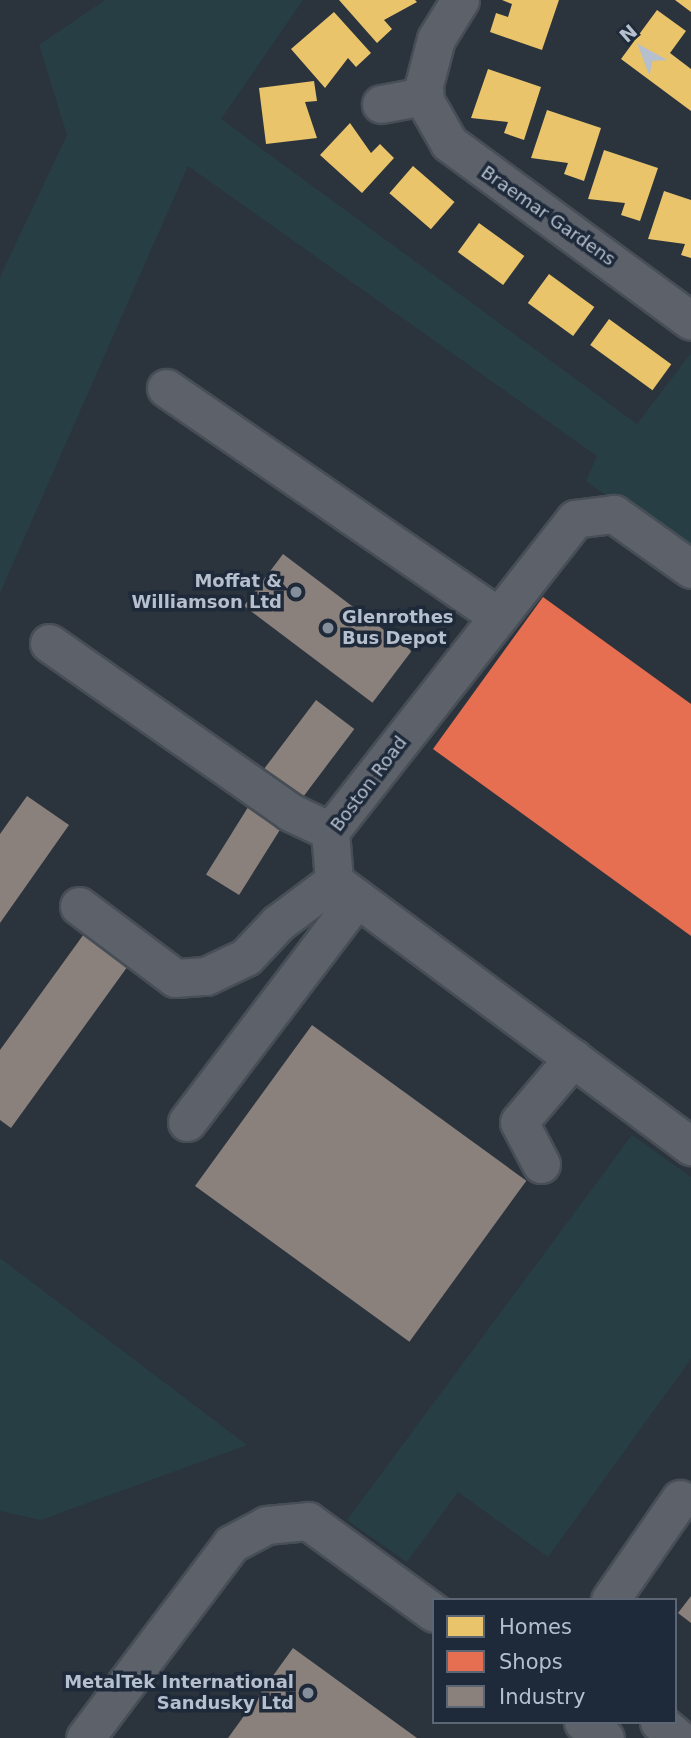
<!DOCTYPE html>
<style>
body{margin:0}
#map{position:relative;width:691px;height:1738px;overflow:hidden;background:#2b333d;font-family:"DejaVu Sans",sans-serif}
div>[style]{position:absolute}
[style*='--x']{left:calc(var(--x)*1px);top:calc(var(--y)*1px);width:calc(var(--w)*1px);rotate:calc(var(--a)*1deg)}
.green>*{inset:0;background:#273f44}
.homes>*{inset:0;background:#e9c46a;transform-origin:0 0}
.shops>*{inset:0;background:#e76f51}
.industry>*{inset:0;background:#8a817c;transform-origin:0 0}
.roads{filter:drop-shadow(2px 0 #484e56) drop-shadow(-2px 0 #484e56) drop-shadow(0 2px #484e56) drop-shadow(0 -2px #484e56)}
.minor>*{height:37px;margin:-18.5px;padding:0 18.5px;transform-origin:18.5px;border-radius:18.5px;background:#5c616a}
.dots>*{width:19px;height:19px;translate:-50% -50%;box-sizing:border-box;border:4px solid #1e2939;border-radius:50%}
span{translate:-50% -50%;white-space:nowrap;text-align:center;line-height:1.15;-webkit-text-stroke:7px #1e2939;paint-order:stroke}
.street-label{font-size:18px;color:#b6bfcd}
.poi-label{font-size:18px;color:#b6bfcd;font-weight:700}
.right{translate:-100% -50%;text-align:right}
.left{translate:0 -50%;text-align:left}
.legend{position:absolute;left:432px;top:1598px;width:245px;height:126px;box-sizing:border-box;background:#1e2939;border:2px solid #5b6574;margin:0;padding:9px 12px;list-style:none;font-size:21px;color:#b6bfcd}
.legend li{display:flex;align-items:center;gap:14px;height:35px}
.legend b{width:35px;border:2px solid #5b6574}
.north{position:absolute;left:607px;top:14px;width:70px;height:70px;-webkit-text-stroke:5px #1e2939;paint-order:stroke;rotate:319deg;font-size:19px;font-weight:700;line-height:28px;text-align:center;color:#b6bfcd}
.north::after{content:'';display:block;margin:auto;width:24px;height:32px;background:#b6bfcd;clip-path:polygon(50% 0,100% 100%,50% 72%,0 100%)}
</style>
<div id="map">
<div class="green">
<div style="clip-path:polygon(105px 0,303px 0,221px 119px,637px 424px,691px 353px,691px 557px,586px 481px,597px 456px,188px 166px,0 593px,0 277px,67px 135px,39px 45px)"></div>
<div style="clip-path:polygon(632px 1135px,691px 1177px,691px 1359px,548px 1557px,458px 1492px,407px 1562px,347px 1520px)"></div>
<div style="clip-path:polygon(0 1258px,247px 1445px,41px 1520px,0 1511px)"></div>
</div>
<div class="homes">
<div style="clip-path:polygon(339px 0,415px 0,417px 2px,384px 20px,392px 29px,377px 43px)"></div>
<div style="clip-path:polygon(502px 0,559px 0,542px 50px,490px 32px,496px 13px,508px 17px,512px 4px)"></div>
<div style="clip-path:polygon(675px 0,691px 0,691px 12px)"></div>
<div style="clip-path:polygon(657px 10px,686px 31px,670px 53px,691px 69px,691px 111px,621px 59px)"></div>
<div style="clip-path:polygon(334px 12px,371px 53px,356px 67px,348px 58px,325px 88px,291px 49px)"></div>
<div style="clip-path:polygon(488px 69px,541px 87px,524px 140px,504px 133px,508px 122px,471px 118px)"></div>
<div style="clip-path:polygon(314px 81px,317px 101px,305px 102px,317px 138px,266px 144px,259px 88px)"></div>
<div style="clip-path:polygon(547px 110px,601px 128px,584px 181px,564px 174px,568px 163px,531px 158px)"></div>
<div style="clip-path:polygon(350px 123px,371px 153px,380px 144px,394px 158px,362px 193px,320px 155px)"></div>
<div style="clip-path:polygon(604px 150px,658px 168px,640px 221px,621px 215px,625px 203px,588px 199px)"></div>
<div style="left:413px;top:166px;width:55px;height:36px;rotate:41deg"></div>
<div style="clip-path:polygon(664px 191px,691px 200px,691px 258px,681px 255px,685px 244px,648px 239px)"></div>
<div style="left:479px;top:223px;width:56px;height:36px;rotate:36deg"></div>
<div style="left:549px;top:274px;width:56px;height:36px;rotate:36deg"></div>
<div style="left:609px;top:319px;width:77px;height:32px;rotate:36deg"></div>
</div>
<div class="shops">
<div style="clip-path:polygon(543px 597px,691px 704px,691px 936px,433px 749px)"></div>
</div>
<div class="industry">
<div style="left:283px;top:554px;width:161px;height:65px;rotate:37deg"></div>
<div style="left:316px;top:700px;width:48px;height:93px;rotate:37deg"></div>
<div style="clip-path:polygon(27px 796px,69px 825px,0 923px,0 834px)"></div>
<div style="left:250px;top:804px;width:39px;height:83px;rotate:32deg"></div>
<div style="clip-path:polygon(89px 927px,133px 959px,11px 1128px,0 1120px,0 1050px)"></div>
<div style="left:312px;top:1025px;width:265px;height:199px;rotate:36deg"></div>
<div style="clip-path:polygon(691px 1596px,691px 1623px,678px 1613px)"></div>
<div style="clip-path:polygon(293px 1648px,417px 1738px,228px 1738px)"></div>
</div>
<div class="roads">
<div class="minor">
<div style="--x:460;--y:0;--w:46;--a:121.6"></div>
<div style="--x:436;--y:39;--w:48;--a:104.6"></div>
<div style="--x:424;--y:85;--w:16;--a:86"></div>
<div style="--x:425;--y:101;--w:48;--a:60.3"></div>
<div style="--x:449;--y:143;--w:300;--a:36.3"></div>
<div style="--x:381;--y:104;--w:44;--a:-10.5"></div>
<div style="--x:166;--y:388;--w:403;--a:34.5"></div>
<div style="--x:691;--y:569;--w:95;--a:-144.5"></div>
<div style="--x:614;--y:514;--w:39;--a:173"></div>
<div style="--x:575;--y:519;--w:397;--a:128.1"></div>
<div style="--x:330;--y:831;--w:50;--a:85.4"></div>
<div style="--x:334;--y:881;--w:445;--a:36.6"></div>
<div style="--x:49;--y:643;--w:294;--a:35"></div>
<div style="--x:290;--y:812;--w:44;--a:25.4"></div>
<div style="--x:79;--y:906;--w:120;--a:36.9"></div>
<div style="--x:175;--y:978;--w:31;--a:-4"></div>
<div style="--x:206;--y:976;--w:44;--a:-25.4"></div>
<div style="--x:246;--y:957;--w:47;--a:-46.7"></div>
<div style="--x:278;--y:923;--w:70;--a:-36.9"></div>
<div style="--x:187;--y:1122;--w:281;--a:-52.8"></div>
<div style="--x:541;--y:1164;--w:47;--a:-117.6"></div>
<div style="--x:519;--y:1122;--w:84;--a:-49.8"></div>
<div style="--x:610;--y:1600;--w:123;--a:-55.3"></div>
<div style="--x:583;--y:1722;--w:27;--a:36"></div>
<div style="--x:659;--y:1722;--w:25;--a:40"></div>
<div style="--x:85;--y:1738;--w:243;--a:-53"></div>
<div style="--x:231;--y:1544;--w:40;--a:-28"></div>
<div style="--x:266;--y:1525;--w:42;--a:-5.4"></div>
<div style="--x:308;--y:1521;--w:156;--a:36.1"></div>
</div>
</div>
<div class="dots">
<div style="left:296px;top:592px;background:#858e9b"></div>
<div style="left:328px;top:628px;background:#858e9b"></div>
<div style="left:308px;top:1693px;background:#858e9b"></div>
</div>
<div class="street-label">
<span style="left:548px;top:216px;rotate:35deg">Braemar Gardens</span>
<span style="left:369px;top:784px;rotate:-53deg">Boston Road</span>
</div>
<div class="poi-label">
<span class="right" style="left:282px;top:592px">Moffat &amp;<br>Williamson Ltd</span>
<span class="left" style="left:342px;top:628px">Glenrothes<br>Bus Depot</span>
<span class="right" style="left:294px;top:1693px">MetalTek International<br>Sandusky Ltd</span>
</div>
<ul class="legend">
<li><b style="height:19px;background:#e9c46a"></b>Homes</li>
<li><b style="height:19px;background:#e76f51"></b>Shops</li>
<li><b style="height:19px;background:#8a817c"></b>Industry</li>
</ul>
<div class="north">N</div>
</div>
